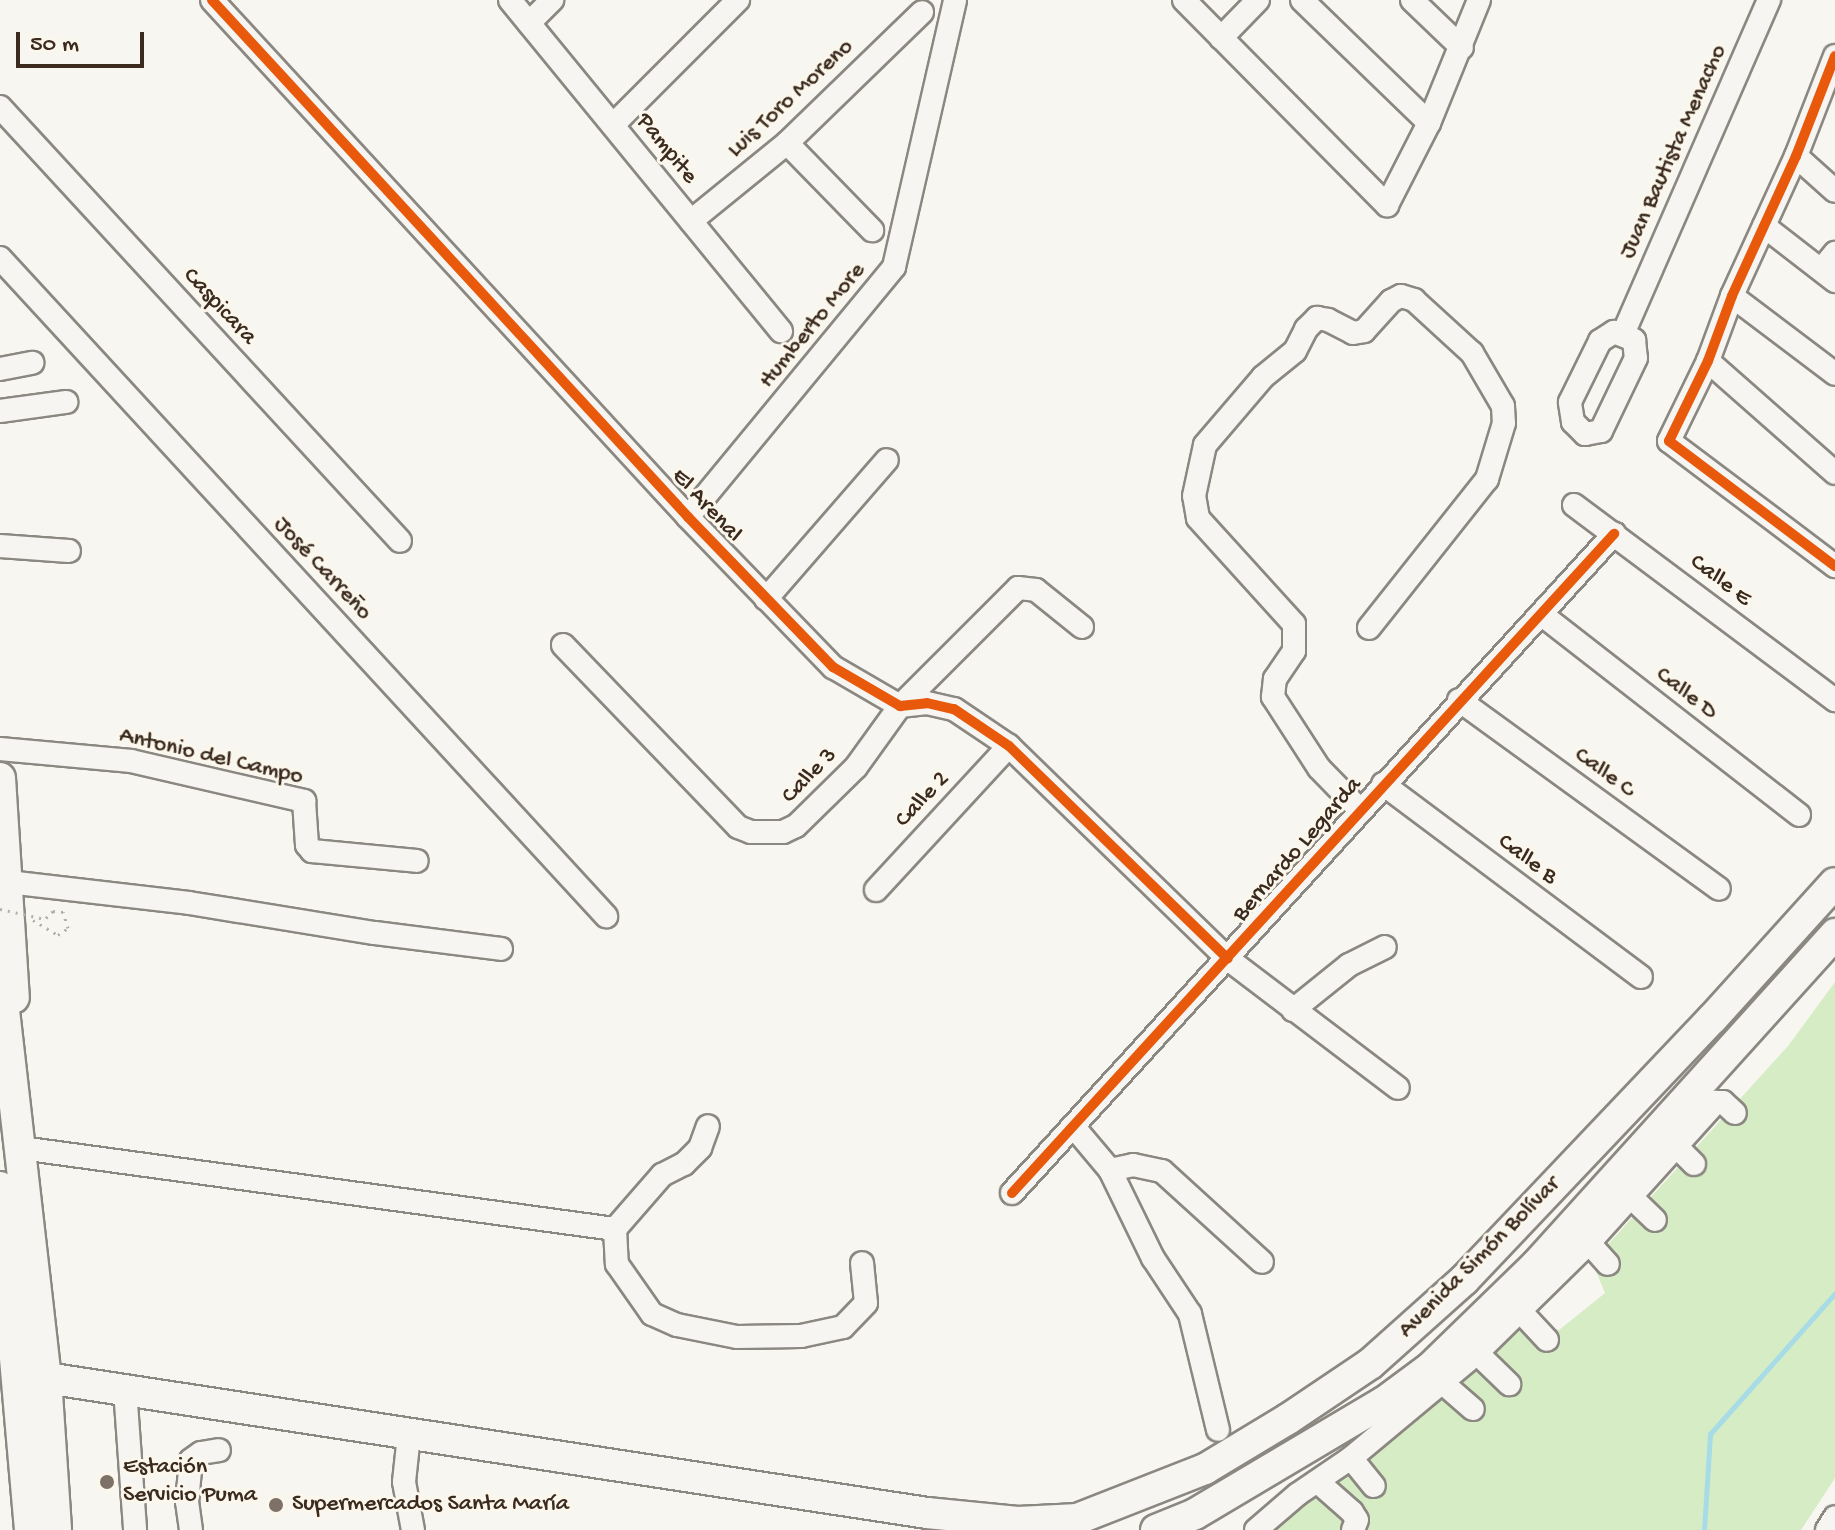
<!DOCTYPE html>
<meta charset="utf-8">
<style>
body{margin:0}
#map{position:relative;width:1835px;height:1530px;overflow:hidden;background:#f8f6f0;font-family:"Gochi Hand",sans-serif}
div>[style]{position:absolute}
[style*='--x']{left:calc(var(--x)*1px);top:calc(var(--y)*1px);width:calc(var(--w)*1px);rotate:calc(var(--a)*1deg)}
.green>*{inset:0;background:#d5ecc5}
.stream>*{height:5px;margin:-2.5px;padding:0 2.5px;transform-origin:2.5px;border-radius:2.5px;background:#a7dce7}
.path>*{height:3px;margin-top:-1.5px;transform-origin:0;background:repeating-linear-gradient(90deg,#b3b0ac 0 2px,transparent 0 8px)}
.roads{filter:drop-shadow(2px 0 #8b8781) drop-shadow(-2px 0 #8b8781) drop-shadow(0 2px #8b8781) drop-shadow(0 -2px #8b8781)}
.minor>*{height:22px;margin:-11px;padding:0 11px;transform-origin:11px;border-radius:11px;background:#f6f5f1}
.highway>*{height:30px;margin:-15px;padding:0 15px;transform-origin:15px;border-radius:15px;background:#f6f5f1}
.path-bridge>*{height:3px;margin-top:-1.5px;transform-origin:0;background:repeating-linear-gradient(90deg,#b3b0ac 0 2px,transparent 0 8px)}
.cycleway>*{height:10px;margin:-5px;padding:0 5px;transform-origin:5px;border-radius:5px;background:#e8590c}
.dots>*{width:22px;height:22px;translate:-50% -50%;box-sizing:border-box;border:4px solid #fbf7ec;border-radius:50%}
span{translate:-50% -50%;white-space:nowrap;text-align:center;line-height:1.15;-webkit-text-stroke:6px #fbf7ec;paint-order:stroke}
.street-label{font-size:24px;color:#3b2a1e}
.poi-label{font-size:24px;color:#3b2a1e}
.left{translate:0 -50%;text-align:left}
.scale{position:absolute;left:16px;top:32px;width:128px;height:36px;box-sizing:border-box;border:4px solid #3b2a1e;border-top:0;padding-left:10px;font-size:24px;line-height:28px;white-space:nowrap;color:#3b2a1e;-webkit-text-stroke:6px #fbf7ec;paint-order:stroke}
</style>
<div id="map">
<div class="green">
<div style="clip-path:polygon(1835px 982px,1835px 1478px,1801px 1530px,1249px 1530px,1491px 1358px,1527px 1321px,1559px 1330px,1605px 1293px,1592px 1262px,1788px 1046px)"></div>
</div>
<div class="stream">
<div style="--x:1704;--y:1530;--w:96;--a:-86.4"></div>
<div style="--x:1710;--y:1434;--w:188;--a:-48.4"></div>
</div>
<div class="path">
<div style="--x:33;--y:920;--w:29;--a:31"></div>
<div style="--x:58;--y:935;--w:12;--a:-35"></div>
<div style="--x:68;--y:928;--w:17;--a:-107"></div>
<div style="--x:63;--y:912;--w:10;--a:-174"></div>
<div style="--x:53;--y:911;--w:11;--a:135"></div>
</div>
<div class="roads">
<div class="minor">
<div style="--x:212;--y:0;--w:703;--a:47.36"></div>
<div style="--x:688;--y:517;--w:209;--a:46"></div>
<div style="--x:833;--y:667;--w:78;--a:30.2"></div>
<div style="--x:900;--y:706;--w:27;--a:-6"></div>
<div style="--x:927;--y:703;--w:28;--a:13"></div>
<div style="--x:954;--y:709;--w:66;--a:33.9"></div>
<div style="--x:1009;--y:746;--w:305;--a:44.2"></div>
<div style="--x:1228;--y:959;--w:213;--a:37.2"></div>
<div style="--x:510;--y:0;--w:428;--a:50.7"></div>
<div style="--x:1184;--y:0;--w:289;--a:45.3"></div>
<div style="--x:1387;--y:205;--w:92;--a:-62.9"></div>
<div style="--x:1429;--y:123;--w:133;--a:-67.9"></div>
<div style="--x:1302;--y:0;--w:177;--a:44.1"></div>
<div style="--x:1412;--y:0;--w:69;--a:43.8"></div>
<div style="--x:529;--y:23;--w:33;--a:-45"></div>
<div style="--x:1221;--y:38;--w:53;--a:-45.8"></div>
<div style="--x:1835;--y:56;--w:107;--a:111.3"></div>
<div style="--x:1796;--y:156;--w:154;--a:114.6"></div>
<div style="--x:1732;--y:296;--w:69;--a:110.3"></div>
<div style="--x:1708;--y:361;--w:89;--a:116"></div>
<div style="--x:1669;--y:441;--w:208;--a:37"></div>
<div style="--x:0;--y:107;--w:590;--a:47.33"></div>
<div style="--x:613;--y:125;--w:177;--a:-45"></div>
<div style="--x:787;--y:143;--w:122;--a:45.7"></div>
<div style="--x:1796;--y:156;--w:52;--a:41.9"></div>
<div style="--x:691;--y:221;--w:124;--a:-39.1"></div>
<div style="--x:787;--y:143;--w:188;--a:-44.1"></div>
<div style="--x:1764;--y:226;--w:90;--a:37.8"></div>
<div style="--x:0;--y:258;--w:895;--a:47.36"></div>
<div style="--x:1822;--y:269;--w:21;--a:-51"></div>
<div style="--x:1732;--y:296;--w:129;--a:37.1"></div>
<div style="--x:1614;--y:332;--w:22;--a:22"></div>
<div style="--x:1634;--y:340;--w:18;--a:84"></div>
<div style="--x:1636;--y:358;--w:81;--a:115.6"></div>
<div style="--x:1601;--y:431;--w:16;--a:169"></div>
<div style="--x:1585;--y:434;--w:17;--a:-135"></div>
<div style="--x:1573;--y:422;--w:20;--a:-99"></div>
<div style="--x:1570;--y:402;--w:68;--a:-63.8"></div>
<div style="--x:1600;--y:341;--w:17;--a:-33"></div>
<div style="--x:1623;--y:334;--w:365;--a:-66.4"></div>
<div style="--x:1708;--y:361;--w:169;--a:41.4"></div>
<div style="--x:0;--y:369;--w:33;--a:-11"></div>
<div style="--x:0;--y:411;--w:67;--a:-7.8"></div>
<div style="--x:1574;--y:505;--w:326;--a:36.8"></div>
<div style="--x:688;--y:517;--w:324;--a:-50.5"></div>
<div style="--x:894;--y:267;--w:274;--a:-77.1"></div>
<div style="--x:0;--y:546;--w:69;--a:4.1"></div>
<div style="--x:766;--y:599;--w:184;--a:-49"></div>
<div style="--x:1541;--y:614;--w:327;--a:37.9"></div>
<div style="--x:563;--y:645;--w:252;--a:46.1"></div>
<div style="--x:738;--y:827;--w:14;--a:21"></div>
<div style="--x:751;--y:832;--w:32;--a:0"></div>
<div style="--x:783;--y:832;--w:14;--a:-25"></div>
<div style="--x:796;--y:826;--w:84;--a:-44.5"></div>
<div style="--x:856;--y:767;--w:75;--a:-54.2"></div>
<div style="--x:900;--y:706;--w:167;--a:-45"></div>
<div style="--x:1018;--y:588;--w:18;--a:6"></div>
<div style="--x:1036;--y:590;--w:59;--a:38.8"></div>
<div style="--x:1459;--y:700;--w:321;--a:36"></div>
<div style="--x:0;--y:749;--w:132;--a:5.2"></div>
<div style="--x:131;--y:761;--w:178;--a:13"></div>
<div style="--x:304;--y:801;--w:44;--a:86.1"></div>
<div style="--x:307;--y:845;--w:8;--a:50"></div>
<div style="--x:312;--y:851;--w:105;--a:5.4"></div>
<div style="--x:1383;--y:784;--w:322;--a:36.8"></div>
<div style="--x:1359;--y:809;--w:57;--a:-134.3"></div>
<div style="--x:1319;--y:768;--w:85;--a:-122.9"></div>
<div style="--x:1273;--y:697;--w:18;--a:-84"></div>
<div style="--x:1275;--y:679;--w:34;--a:-56"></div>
<div style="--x:1294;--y:651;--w:27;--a:-90"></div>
<div style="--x:1294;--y:624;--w:143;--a:-132.2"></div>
<div style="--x:1198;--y:518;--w:22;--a:-100"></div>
<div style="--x:1194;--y:496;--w:52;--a:-77.8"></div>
<div style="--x:1205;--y:445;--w:89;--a:-49.5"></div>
<div style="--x:1263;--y:377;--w:41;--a:-39.1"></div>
<div style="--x:1295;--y:351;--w:25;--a:-63"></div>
<div style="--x:1306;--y:329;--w:16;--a:-45"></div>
<div style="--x:1317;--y:318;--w:11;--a:10"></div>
<div style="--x:1328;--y:320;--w:28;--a:27"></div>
<div style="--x:1353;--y:333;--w:11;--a:-10"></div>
<div style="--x:1364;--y:331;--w:40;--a:-48"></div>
<div style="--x:1391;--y:301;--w:11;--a:-27"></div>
<div style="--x:1401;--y:296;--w:14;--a:17"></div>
<div style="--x:1414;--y:300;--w:79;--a:42.4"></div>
<div style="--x:1472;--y:353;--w:61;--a:59.7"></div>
<div style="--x:1503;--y:406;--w:17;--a:87"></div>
<div style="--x:1504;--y:423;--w:59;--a:106.9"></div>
<div style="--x:1487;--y:479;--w:190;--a:128.4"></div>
<div style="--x:8;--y:882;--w:182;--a:6.6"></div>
<div style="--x:189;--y:903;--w:188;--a:9.2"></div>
<div style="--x:375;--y:933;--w:127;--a:7.2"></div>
<div style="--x:876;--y:890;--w:196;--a:-47.3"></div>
<div style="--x:1293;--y:1010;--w:72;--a:-38.8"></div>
<div style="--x:1349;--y:965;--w:40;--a:-26.6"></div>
<div style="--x:1073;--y:1126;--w:57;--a:49.9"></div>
<div style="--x:1110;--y:1170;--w:98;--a:64"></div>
<div style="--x:1153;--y:1258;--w:67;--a:56.5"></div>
<div style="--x:1190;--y:1314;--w:119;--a:76.4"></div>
<div style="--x:1677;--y:1147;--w:24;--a:45"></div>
<div style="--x:21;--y:1148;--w:599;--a:7.77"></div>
<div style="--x:615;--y:1229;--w:35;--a:87"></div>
<div style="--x:617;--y:1264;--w:61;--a:55"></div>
<div style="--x:652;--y:1314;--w:27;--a:24"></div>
<div style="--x:677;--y:1325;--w:61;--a:11.3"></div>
<div style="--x:737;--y:1337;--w:64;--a:-0.9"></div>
<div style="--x:801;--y:1336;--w:43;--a:-12.1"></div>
<div style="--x:843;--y:1327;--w:33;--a:-46"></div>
<div style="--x:866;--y:1303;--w:40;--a:-95.7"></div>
<div style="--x:1110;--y:1170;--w:24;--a:-12"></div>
<div style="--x:1133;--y:1165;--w:30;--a:12"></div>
<div style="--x:1162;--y:1171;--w:135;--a:42.3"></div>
<div style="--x:1012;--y:1193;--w:893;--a:-47.59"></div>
<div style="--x:1631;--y:1197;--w:33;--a:44"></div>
<div style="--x:615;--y:1229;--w:72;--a:-49"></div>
<div style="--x:662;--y:1175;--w:25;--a:-27"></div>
<div style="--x:684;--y:1164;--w:23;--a:-45"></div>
<div style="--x:700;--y:1148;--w:23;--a:-70"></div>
<div style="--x:1589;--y:1243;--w:28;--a:48"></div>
<div style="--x:1521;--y:1312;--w:38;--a:47"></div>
<div style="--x:1477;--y:1353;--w:45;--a:44.1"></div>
<div style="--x:1444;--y:1384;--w:38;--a:41"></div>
<div style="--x:125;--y:1389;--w:141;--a:85.9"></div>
<div style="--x:409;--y:1435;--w:47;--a:96.1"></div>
<div style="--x:404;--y:1482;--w:49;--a:79.4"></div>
<div style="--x:1351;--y:1458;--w:36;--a:51"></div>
<div style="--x:1318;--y:1482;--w:45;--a:41.4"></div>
<div style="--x:1352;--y:1512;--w:9;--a:58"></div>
<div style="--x:1357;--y:1520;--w:11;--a:112"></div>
<div style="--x:191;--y:1530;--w:28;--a:-98"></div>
<div style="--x:187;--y:1502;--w:42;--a:-84.6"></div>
<div style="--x:191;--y:1460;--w:12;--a:-35"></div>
<div style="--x:201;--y:1453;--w:18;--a:-9"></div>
<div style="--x:1256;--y:1530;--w:55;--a:-40.6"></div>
<div style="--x:1298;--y:1494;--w:64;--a:-34.2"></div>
<div style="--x:1351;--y:1458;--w:164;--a:-39.8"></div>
<div style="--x:1477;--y:1353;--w:157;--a:-44.5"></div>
<div style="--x:1589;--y:1243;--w:190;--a:-48"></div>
<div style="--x:1716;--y:1102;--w:7;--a:0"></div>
<div style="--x:1723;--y:1102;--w:16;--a:43"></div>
<div style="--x:1827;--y:1530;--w:15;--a:-58"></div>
</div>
<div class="highway">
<div style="--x:0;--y:778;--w:220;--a:86.4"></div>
<div style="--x:0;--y:975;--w:406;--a:83.5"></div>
<div style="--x:46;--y:1378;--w:152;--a:86.2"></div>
<div style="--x:0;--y:1187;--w:344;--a:85"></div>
<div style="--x:46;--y:1378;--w:891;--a:8.71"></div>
<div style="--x:927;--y:1513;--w:91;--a:5.6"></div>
<div style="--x:1018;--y:1522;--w:60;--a:-2.9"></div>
<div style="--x:1062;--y:1525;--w:154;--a:-21.4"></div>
<div style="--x:1205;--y:1469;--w:97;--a:-31.1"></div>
<div style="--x:1288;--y:1419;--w:99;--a:-33.9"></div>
<div style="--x:1370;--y:1364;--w:126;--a:-41.8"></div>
<div style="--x:1464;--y:1280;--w:360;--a:-46.5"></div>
<div style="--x:1712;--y:1019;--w:183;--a:-47.9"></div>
<div style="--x:1156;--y:1530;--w:42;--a:-22.3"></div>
<div style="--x:1195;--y:1514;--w:220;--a:-30.7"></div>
<div style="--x:1384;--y:1402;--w:57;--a:-36.5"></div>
<div style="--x:1430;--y:1368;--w:149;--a:-44.2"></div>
<div style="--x:1537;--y:1264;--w:445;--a:-47.9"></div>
</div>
</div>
<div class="path-bridge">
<div style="--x:0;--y:909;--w:46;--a:12.5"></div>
</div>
<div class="cycleway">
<div style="--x:212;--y:0;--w:703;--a:47.36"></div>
<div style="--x:688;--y:517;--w:209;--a:46"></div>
<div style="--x:833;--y:667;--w:78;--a:30.2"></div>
<div style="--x:900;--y:706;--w:27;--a:-6"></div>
<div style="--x:927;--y:703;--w:28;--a:13"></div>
<div style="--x:954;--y:709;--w:66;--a:33.9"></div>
<div style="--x:1009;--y:746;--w:305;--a:44.2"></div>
<div style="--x:1835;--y:56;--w:107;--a:111.3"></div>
<div style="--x:1796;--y:156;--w:154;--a:114.6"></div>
<div style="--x:1732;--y:296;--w:69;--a:110.3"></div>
<div style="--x:1708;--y:361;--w:89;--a:116"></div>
<div style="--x:1669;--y:441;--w:208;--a:37"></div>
<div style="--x:1012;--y:1193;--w:893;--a:-47.59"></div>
</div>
<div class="dots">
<div style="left:107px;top:1482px;background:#7d7168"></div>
<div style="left:276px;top:1505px;background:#7d7168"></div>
</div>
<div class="street-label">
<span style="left:791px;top:99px;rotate:-43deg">Luis Toro Moreno</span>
<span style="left:666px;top:149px;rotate:51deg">Pampite</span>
<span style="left:1674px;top:152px;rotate:-66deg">Juan Bautista Menacho</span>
<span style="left:219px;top:307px;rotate:47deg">Caspicara</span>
<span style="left:813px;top:326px;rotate:-51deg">Humberto More</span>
<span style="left:706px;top:506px;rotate:47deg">El Arenal</span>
<span style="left:322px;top:569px;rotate:47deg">José Carreño</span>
<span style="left:1720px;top:581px;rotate:37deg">Calle E</span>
<span style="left:1686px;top:694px;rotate:38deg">Calle D</span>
<span style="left:211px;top:757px;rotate:13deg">Antonio del Campo</span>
<span style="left:1604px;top:773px;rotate:36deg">Calle C</span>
<span style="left:810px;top:776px;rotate:-46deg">Calle 3</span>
<span style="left:923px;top:800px;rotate:-47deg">Calle 2</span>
<span style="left:1298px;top:850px;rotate:-49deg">Bernardo Legarda</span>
<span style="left:1527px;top:860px;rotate:37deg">Calle B</span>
<span style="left:1480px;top:1258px;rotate:-45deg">Avenida Simón Bolívar</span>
</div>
<div class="poi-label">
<span class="left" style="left:123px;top:1482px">Estación<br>Servicio Puma</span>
<span class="left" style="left:292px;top:1505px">Supermercados Santa María</span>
</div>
<div class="scale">50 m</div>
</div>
